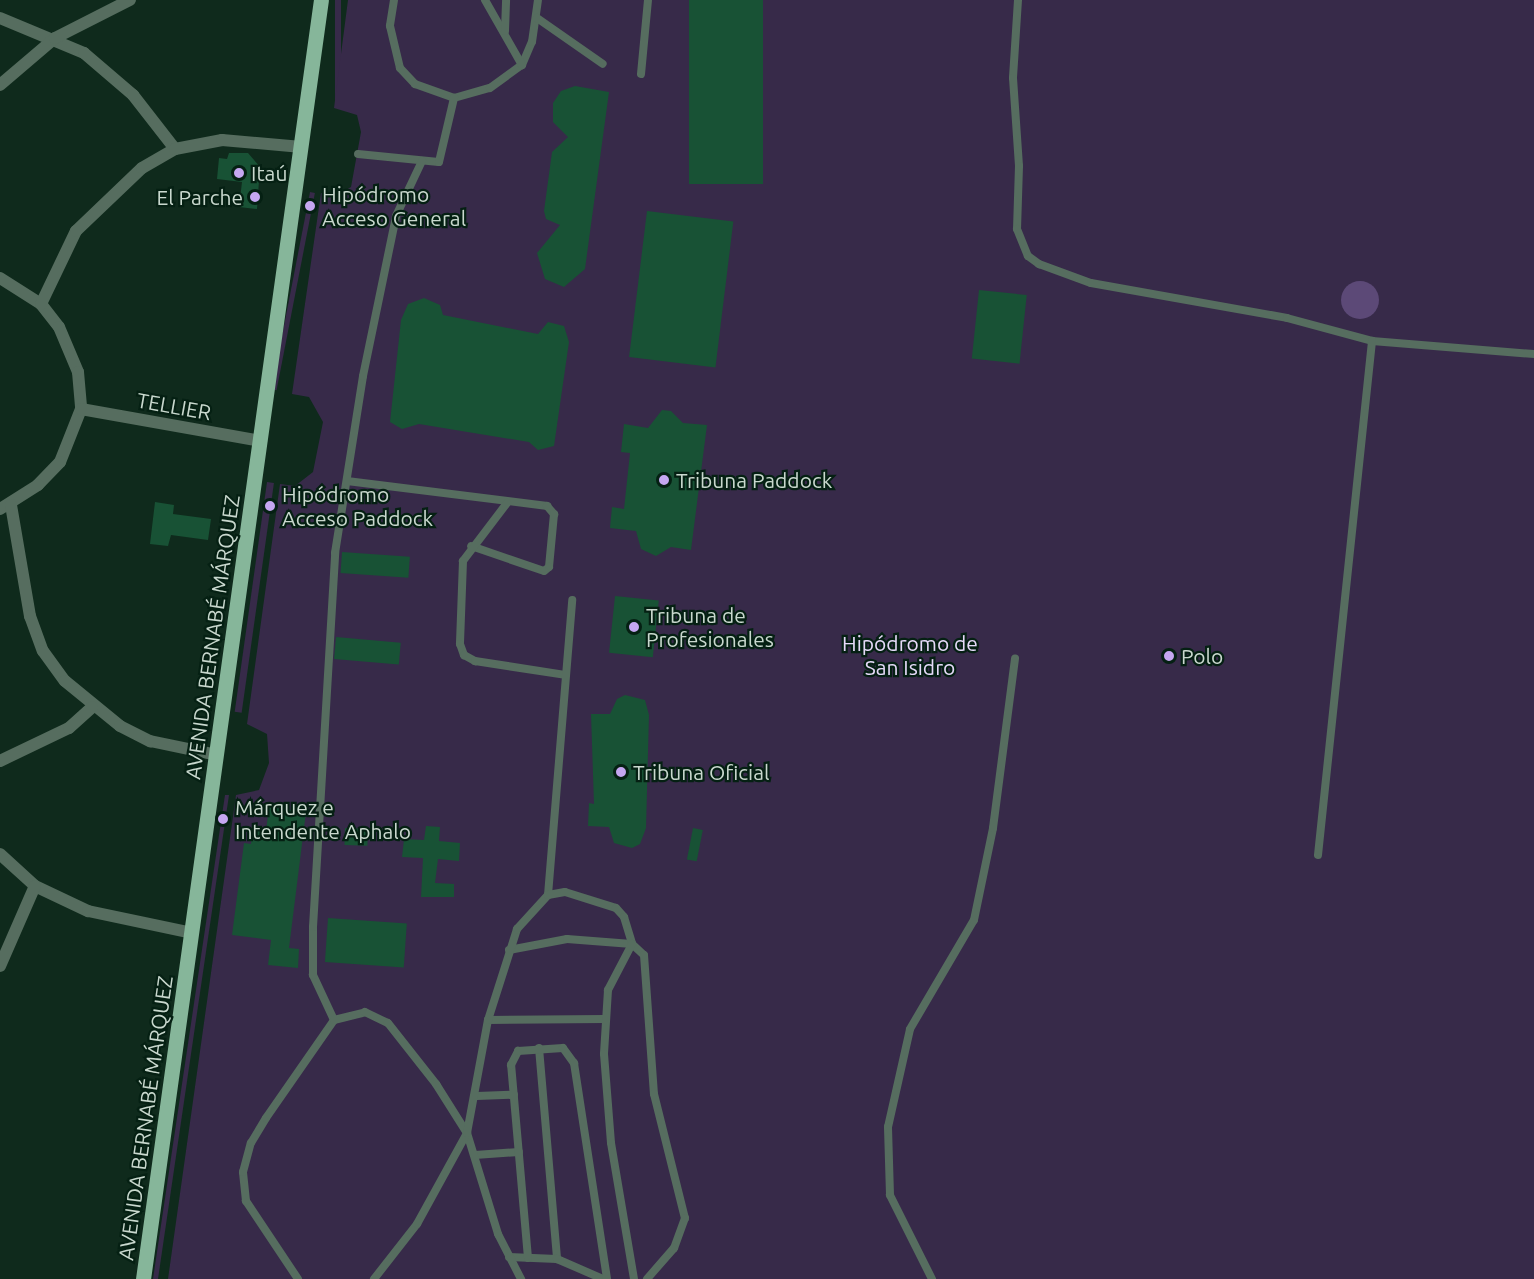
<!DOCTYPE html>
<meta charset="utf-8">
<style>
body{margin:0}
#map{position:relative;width:1534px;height:1279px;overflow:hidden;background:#0f2a1c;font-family:Ubuntu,sans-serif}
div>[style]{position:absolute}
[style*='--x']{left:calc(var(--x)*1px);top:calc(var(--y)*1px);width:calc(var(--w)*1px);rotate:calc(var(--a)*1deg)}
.green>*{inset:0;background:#372a49;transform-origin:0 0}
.water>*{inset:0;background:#5c4977}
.round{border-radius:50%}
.building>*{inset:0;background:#185235;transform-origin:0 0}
.service>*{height:8px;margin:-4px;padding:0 4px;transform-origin:4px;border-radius:4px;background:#566d5f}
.minor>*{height:12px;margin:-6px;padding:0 6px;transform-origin:6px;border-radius:6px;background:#566d5f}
.primary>*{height:15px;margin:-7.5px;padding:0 7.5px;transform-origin:7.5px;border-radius:7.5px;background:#86b69a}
.dots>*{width:16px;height:16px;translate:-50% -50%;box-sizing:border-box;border:3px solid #052013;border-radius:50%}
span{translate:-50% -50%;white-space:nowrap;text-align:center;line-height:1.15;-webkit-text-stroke:4.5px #052013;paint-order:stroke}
.poi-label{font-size:21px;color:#c9d8ce}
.left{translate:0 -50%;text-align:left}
.right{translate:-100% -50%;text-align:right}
.street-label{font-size:21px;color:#c9d8ce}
.park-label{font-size:21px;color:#e6daf9}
</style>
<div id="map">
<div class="green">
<div style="left:335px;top:0;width:6px;height:103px"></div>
<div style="clip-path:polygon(348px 0,1534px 0,1534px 1279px,168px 1279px,236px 795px,259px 790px,269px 763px,267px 734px,247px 724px,280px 484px,295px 486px,313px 472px,323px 422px,309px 397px,292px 394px,321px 193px,339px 194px,351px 187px,361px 132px,357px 115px,334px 108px)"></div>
<div style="left:310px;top:192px;width:5px;height:201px;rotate:11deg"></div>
<div style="left:267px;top:482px;width:7px;height:232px;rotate:8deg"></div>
<div style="clip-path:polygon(225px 795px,229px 795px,158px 1279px,153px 1279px)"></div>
</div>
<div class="water">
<div class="round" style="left:1341px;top:281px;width:38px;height:38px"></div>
</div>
<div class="building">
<div style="left:689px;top:0;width:74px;height:184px"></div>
<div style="clip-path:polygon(575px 86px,609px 92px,585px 269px,564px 287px,545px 279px,537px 253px,560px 225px,546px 219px,544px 211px,552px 152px,568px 137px,553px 122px,553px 103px,561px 91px)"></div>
<div style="clip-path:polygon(229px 153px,248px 153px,260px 167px,257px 209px,239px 207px,242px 182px,217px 179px,219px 158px,227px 159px)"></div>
<div style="left:647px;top:211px;width:87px;height:147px;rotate:7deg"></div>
<div style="left:979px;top:290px;width:48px;height:69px;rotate:6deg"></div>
<div style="clip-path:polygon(424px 298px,440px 305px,443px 315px,538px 334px,548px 322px,564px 326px,569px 342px,554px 446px,538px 450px,529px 442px,419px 424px,402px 429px,390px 422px,401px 320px,408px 304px)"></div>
<div style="clip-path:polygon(662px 410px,671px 411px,683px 423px,707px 425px,691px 550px,671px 547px,656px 556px,641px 549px,636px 531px,610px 528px,612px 507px,624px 509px,630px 453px,621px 452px,624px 424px,648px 428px)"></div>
<div style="clip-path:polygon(155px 502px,174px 505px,173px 514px,211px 519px,208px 540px,171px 535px,168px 546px,150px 544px)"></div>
<div style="left:342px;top:552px;width:68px;height:21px;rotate:4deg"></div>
<div style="left:615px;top:596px;width:44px;height:57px;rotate:6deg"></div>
<div style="left:336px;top:637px;width:65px;height:22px;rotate:5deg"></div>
<div style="clip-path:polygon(625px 695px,645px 700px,649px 715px,646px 828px,640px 844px,632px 848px,614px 843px,609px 827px,588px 826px,589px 803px,594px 804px,591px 714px,610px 714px,617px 699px)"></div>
<div style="clip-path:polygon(269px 807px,306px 812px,289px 948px,299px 949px,298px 968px,268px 965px,271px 940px,232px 935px,244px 843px,251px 844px,252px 829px,266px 831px)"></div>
<div style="clip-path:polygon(426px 826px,440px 827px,439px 841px,460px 843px,459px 861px,438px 859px,435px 883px,454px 884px,454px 897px,421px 897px,423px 858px,402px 857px,404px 839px,424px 840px)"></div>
<div style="left:345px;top:828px;width:23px;height:17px;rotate:2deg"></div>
<div style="left:693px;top:828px;width:10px;height:32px;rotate:11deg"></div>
<div style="left:328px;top:918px;width:79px;height:44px;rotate:4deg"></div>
</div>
<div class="service">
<div style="--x:394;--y:0;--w:26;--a:99"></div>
<div style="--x:390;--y:26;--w:43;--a:76.6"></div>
<div style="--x:400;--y:68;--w:22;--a:47"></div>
<div style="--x:415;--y:84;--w:41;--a:19.7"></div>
<div style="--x:454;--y:98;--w:37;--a:-16"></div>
<div style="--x:490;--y:88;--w:39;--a:-36"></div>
<div style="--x:522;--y:65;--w:25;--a:-67"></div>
<div style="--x:532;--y:42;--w:42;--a:-81.9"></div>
<div style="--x:485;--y:0;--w:75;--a:60.4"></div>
<div style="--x:1018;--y:0;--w:78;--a:93.7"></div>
<div style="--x:1013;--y:78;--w:88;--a:86.1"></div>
<div style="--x:1019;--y:166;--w:63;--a:91.8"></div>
<div style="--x:1017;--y:229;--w:29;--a:68"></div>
<div style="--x:1028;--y:256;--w:14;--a:36"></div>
<div style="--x:1039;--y:264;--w:55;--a:20.1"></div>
<div style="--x:1091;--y:283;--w:199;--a:10.1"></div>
<div style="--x:1287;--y:318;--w:88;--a:15.1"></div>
<div style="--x:1372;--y:341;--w:163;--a:4.6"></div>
<div style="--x:537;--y:18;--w:80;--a:34.9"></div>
<div style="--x:505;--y:31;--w:31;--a:-88"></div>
<div style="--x:641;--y:74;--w:74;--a:-84.6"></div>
<div style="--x:358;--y:154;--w:81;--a:5.6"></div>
<div style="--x:439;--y:162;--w:66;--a:-76.8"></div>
<div style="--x:347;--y:481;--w:202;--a:7.1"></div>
<div style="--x:547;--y:506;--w:11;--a:49"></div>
<div style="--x:554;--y:514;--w:53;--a:95.4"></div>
<div style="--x:549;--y:567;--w:6;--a:141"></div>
<div style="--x:544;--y:571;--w:77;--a:-161.1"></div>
<div style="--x:507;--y:503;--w:73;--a:127.2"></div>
<div style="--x:463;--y:561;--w:83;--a:92.1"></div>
<div style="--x:460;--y:644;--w:12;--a:70"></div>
<div style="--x:464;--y:655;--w:13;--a:29"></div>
<div style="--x:475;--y:661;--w:91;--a:8.8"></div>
<div style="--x:1318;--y:855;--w:517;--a:-84"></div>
<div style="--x:548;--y:895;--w:296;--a:-85.3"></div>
<div style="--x:509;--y:950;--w:59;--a:-10.7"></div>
<div style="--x:567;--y:939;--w:65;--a:4.4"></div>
<div style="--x:632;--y:944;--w:16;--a:43"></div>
<div style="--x:644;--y:955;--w:139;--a:85.9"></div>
<div style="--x:654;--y:1094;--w:128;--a:76"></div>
<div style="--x:685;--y:1218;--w:32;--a:110"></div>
<div style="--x:674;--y:1248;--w:41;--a:131.1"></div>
<div style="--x:334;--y:1020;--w:50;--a:-115"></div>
<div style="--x:313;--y:975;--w:48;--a:-90"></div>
<div style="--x:313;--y:927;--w:375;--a:-86.6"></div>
<div style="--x:335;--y:553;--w:179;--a:-81"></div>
<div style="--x:363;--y:376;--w:163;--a:-78.3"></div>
<div style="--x:396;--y:216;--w:61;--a:-64.7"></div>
<div style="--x:488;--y:1020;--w:117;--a:-0.5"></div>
<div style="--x:539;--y:1048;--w:212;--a:85.1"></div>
<div style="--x:477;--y:1096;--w:37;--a:-2"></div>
<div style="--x:475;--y:1155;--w:44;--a:-3.9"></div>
<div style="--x:509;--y:1257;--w:48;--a:2.4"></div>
<div style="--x:557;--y:1259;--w:50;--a:23.5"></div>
<div style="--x:528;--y:1258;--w:194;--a:-95"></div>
<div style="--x:511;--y:1065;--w:16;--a:-63"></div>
<div style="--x:518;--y:1051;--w:45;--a:-3.8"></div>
<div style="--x:563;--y:1048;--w:19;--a:54"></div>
<div style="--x:574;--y:1063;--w:219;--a:81.3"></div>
<div style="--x:298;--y:1279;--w:94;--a:-123.7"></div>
<div style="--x:246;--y:1201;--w:29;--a:-96"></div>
<div style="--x:243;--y:1172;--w:30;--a:-75"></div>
<div style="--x:251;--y:1143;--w:29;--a:-59"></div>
<div style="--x:266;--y:1118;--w:119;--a:-55.2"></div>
<div style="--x:334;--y:1020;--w:32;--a:-14"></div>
<div style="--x:365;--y:1012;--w:25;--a:26"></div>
<div style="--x:388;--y:1023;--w:78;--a:51.8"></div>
<div style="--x:436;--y:1084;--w:58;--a:57.7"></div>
<div style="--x:467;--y:1133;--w:106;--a:72.9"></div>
<div style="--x:498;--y:1234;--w:51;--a:62.9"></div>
<div style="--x:374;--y:1279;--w:70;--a:-52"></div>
<div style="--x:417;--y:1224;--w:104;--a:-61.2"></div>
<div style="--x:467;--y:1133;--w:115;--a:-79.5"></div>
<div style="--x:488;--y:1020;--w:96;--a:-72.3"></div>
<div style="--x:517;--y:929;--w:46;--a:-47.6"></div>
<div style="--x:548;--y:895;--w:17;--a:-10"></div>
<div style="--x:565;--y:892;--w:53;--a:17.4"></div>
<div style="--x:616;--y:908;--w:12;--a:48"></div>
<div style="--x:624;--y:917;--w:28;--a:73"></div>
<div style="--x:632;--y:944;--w:52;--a:117.6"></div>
<div style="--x:608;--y:990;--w:64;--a:93.6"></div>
<div style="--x:604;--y:1054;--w:89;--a:85.5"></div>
<div style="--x:611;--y:1143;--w:138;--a:80.4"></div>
<div style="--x:932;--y:1279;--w:94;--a:-116.6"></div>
<div style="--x:890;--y:1195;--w:68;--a:-91.7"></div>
<div style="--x:888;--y:1127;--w:100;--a:-77.3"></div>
<div style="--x:910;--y:1029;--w:126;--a:-59.6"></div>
<div style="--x:974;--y:920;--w:94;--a:-78.3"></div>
<div style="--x:993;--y:828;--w:171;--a:-82.6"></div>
</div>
<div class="minor">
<div style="--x:0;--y:18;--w:91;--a:22.6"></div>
<div style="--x:84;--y:53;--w:65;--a:40.6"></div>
<div style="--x:133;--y:95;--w:68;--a:52.1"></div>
<div style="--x:0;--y:85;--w:72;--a:-40.5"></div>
<div style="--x:55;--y:38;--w:84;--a:-26.9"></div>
<div style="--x:0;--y:278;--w:49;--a:32.4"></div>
<div style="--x:41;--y:304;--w:29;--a:52"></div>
<div style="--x:59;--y:327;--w:49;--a:67.1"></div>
<div style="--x:78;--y:372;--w:37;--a:85"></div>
<div style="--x:81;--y:409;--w:57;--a:111.6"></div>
<div style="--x:60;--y:462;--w:32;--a:134"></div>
<div style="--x:38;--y:485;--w:45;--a:147.7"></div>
<div style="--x:41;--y:304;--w:81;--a:-64.4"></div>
<div style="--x:76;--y:231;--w:91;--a:-43.7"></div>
<div style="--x:142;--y:168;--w:38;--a:-30"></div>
<div style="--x:175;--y:149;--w:48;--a:-10.8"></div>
<div style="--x:222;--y:140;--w:80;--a:5"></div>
<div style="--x:81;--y:409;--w:183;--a:10.1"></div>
<div style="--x:11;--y:505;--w:113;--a:80.3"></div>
<div style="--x:30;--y:616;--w:37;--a:70"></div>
<div style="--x:43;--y:651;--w:37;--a:54"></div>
<div style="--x:65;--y:681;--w:71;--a:39.3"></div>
<div style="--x:120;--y:726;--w:34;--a:27"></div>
<div style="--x:150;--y:741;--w:68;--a:11.8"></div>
<div style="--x:0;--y:761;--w:76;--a:-25.6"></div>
<div style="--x:69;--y:728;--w:31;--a:-42"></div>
<div style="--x:0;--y:854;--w:47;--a:42.4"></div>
<div style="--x:35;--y:886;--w:59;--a:25.3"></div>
<div style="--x:88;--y:911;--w:106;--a:11.9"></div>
<div style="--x:0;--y:966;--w:87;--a:-66.4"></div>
</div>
<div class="primary">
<div style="--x:143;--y:1279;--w:1291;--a:-82.08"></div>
</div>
<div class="dots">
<div style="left:239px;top:173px;background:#c5a7f1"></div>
<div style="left:255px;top:197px;background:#c5a7f1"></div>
<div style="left:310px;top:206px;background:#c5a7f1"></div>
<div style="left:664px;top:480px;background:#c5a7f1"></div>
<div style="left:270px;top:506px;background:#c5a7f1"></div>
<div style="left:634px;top:627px;background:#c5a7f1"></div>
<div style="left:1169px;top:656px;background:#c5a7f1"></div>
<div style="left:621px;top:772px;background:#c5a7f1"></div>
<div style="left:223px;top:819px;background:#c5a7f1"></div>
</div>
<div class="poi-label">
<span class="left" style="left:251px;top:173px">Itaú</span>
<span class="left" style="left:322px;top:206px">Hipódromo<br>Acceso General</span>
<span class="right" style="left:243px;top:197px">El Parche</span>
<span class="left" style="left:676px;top:480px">Tribuna Paddock</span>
<span class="left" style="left:282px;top:506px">Hipódromo<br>Acceso Paddock</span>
<span class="left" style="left:646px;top:627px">Tribuna de<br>Profesionales</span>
<span class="left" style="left:1181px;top:656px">Polo</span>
<span class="left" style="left:633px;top:772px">Tribuna Oficial</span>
<span class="left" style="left:235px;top:819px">Márquez e<br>Intendente Aphalo</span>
</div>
<div class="street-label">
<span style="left:174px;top:406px;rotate:10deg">TELLIER</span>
<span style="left:212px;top:637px;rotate:-82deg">AVENIDA BERNABÉ MÁRQUEZ</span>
<span style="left:145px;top:1118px;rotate:-82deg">AVENIDA BERNABÉ MÁRQUEZ</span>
</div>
<div class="park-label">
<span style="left:910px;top:655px">Hipódromo de<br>San Isidro</span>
</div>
</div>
